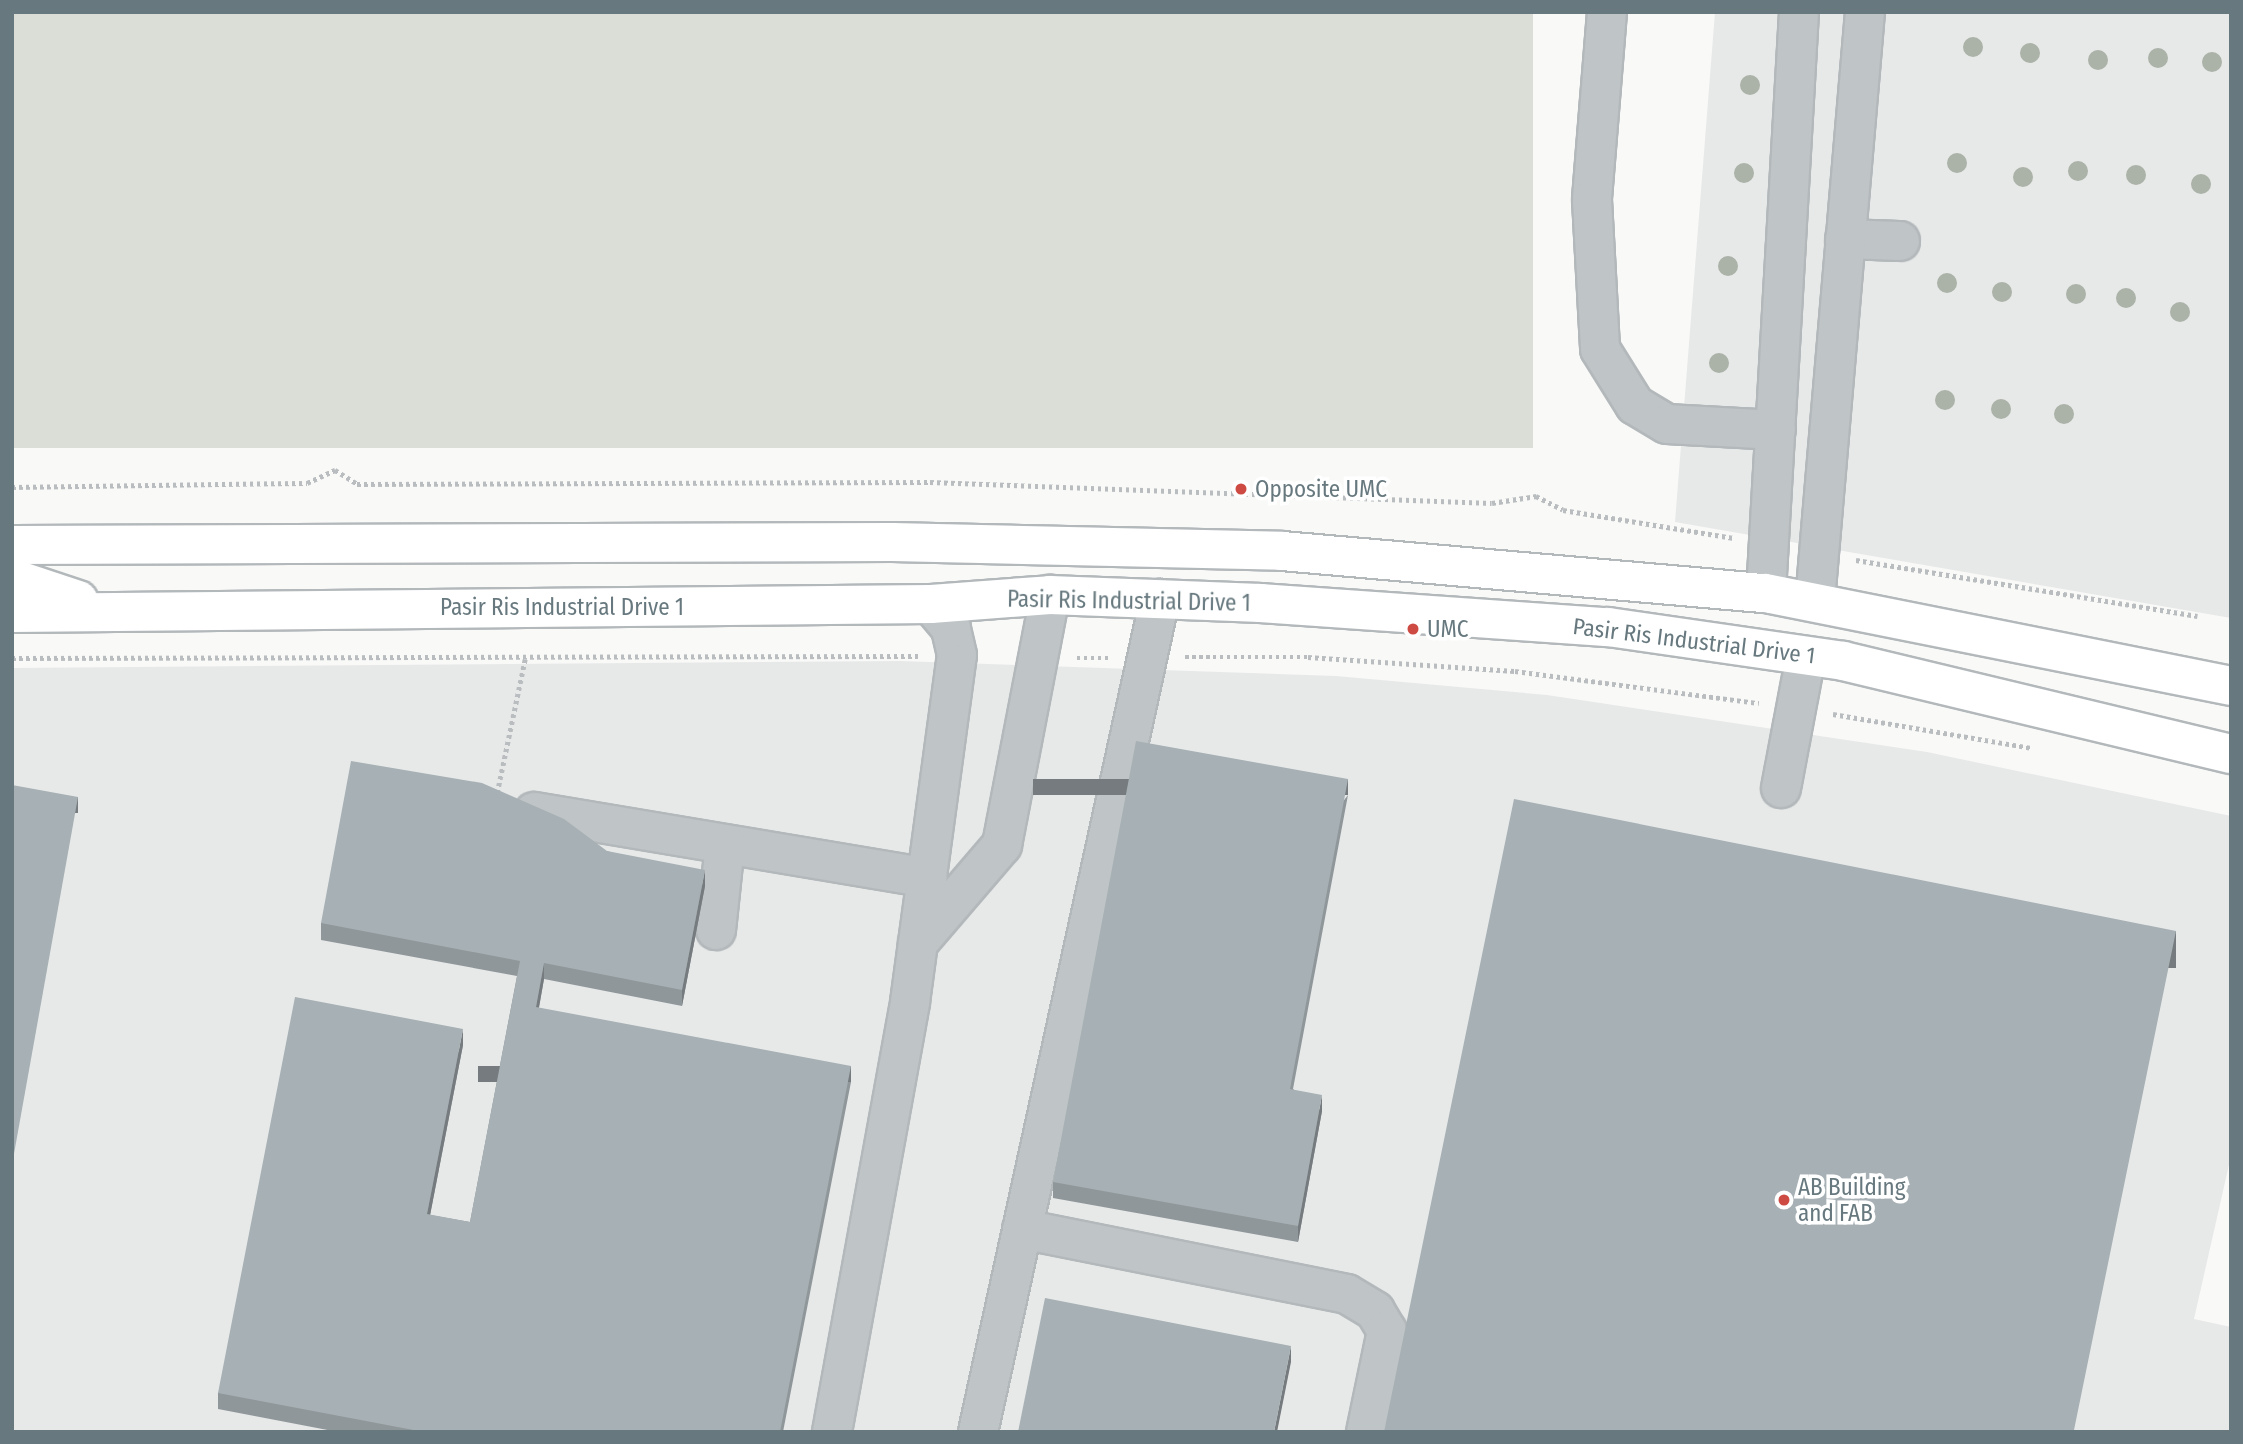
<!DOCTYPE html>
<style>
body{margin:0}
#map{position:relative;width:2243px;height:1444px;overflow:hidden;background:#f9f9f8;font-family:"Fira Sans Condensed",sans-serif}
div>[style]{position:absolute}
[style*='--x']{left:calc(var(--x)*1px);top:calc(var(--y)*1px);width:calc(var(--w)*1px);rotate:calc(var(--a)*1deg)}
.built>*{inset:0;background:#e7e9e8}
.green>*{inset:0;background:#dbded7;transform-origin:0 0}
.path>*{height:4.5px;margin-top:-2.25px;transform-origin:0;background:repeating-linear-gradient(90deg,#b9bdbf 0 3.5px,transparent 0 7px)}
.roads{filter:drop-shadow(2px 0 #b3b8bb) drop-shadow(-2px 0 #b3b8bb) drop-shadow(0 2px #b3b8bb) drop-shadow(0 -2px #b3b8bb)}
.minor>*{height:38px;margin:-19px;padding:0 19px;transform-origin:19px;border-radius:19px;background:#bfc4c6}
.major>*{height:38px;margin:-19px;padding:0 19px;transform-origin:19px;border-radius:19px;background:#fff}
.trees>*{width:20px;height:20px;margin:-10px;border-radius:50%;background:#abb2a8}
.wall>*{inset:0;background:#90979b}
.shaded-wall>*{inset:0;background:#757b7e;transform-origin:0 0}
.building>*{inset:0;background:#a7b0b4}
.dots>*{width:19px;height:19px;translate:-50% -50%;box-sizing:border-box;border:4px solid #fff;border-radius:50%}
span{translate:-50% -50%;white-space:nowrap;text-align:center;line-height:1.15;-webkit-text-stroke:7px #fff;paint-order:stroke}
.poi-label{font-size:23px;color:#67797f}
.left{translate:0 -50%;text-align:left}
.street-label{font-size:23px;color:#67797f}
.frame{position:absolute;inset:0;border:14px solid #67797f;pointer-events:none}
</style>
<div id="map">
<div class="built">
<div style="clip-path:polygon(1715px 12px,2231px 12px,2231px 618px,1675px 522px)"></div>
<div style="clip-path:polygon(900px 661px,1336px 676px,1547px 695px,1927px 752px,2231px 816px,2231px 1156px,2194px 1319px,2231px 1327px,2231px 1432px,12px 1432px,12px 668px)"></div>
</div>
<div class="green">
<div style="left:12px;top:12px;width:1521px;height:436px"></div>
</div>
<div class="path">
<div style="--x:12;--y:487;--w:295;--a:-0.8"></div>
<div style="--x:307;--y:483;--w:31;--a:-25"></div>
<div style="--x:335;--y:470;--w:26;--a:32"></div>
<div style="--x:357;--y:484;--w:573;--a:-0.2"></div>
<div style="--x:930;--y:482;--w:562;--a:2.14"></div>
<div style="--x:1492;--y:503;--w:45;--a:-9"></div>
<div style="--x:1536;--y:496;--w:30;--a:27"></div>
<div style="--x:1563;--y:510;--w:173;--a:9.3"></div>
<div style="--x:1856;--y:560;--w:346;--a:9.3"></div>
<div style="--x:1185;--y:657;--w:123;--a:0"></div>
<div style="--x:1308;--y:657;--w:207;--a:3.9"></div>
<div style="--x:1515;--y:671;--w:246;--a:7.5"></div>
<div style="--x:12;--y:658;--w:906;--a:-0.13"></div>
<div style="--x:1077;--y:658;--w:33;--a:0"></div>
<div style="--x:1833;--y:714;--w:201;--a:9.7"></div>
<div style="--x:497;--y:793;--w:137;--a:-78.2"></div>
</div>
<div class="roads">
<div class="minor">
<div style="--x:1607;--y:12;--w:189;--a:94.6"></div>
<div style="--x:1592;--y:200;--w:149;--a:86.9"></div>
<div style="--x:1600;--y:349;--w:66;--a:58"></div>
<div style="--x:1635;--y:405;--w:37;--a:31"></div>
<div style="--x:1667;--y:424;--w:109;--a:3.2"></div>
<div style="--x:1845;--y:239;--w:55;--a:2.1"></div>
<div style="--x:1766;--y:593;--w:582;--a:-86.75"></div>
<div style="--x:1815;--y:601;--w:591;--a:-85.15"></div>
<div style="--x:1781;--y:788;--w:134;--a:-79.3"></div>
<div style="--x:534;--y:812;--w:399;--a:9.5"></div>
<div style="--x:716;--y:930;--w:86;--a:-84"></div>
<div style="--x:918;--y:943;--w:129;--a:-49.4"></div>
<div style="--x:1002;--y:845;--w:255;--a:-79.1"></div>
<div style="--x:1022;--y:1229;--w:331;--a:11.3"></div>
<div style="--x:1347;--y:1294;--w:33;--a:31"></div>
<div style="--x:1375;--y:1311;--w:23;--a:59"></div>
<div style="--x:1387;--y:1331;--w:103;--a:101.7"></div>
<div style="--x:832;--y:1432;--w:437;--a:-79.7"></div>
<div style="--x:910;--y:1002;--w:350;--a:-82.3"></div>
<div style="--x:957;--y:655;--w:28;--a:-103"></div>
<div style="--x:951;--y:628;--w:31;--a:-130"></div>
<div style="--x:978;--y:1432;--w:853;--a:-77.68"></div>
</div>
<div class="major">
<div style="--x:12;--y:545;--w:880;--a:-0.2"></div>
<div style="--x:892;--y:542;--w:390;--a:1.3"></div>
<div style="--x:1282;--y:551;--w:486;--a:5"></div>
<div style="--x:1766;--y:593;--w:474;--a:11.3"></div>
<div style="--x:12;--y:578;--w:70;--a:18.4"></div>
<div style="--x:12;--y:613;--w:919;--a:-0.56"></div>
<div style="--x:931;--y:604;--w:119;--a:-4.3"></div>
<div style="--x:1050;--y:595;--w:211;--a:2.2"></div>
<div style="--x:1261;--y:603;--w:348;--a:4"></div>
<div style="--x:1608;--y:627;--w:237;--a:8.2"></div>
<div style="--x:1843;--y:661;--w:399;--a:13.5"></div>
</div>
</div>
<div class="trees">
<div style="left:1973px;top:47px"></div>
<div style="left:2030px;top:53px"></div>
<div style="left:2158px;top:58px"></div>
<div style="left:2098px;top:60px"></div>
<div style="left:2212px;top:62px"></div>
<div style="left:1750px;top:85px"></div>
<div style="left:1957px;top:163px"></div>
<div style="left:2078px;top:171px"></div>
<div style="left:1744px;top:173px"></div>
<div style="left:2136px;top:175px"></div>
<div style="left:2023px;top:177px"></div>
<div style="left:2201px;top:184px"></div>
<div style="left:1728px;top:266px"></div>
<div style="left:1947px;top:283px"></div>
<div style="left:2002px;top:292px"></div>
<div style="left:2076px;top:294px"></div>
<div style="left:2126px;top:298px"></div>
<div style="left:2180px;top:312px"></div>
<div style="left:1719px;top:363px"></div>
<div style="left:1945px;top:400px"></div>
<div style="left:2001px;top:409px"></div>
<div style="left:2064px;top:414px"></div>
</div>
<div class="wall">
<div style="clip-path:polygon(1348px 795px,1293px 1089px,1322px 1111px,1298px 1242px,1053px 1198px,1053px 1182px)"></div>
<div style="clip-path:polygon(607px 851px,705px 886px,682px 1006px,544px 979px,539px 1008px,851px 1082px,783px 1432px,338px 1432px,218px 1409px,218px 1393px,463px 1045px,430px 1215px,470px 1222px,517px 976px,321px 940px,321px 923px)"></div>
</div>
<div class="shaded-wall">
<div style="left:1348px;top:779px;width:16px;height:315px;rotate:90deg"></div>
<div style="left:78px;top:797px;width:16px;height:374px;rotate:90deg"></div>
<div style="clip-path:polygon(705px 870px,705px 886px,682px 1006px,682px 990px)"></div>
<div style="left:2176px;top:931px;width:37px;height:511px;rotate:90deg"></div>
<div style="clip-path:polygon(544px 963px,544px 979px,536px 1023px,536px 1007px)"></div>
<div style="clip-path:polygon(463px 1029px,463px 1045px,427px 1231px,427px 1214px)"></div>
<div style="left:851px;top:1066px;width:16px;height:373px;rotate:90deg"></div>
<div style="clip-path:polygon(1322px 1095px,1322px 1111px,1298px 1242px,1298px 1226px)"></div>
<div style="clip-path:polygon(1291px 1346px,1291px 1362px,1277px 1432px,1274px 1432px)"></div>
</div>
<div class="building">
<div style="clip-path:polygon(1136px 741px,1348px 779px,1290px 1089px,1322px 1095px,1298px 1226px,1053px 1182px)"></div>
<div style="clip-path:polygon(351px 761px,482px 783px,564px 819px,607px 851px,705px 870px,682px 990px,544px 963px,536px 1007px,851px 1066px,780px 1432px,424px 1432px,218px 1393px,295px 997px,463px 1029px,427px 1214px,470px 1222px,520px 961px,321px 923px)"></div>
<div style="clip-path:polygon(12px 785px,78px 797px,12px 1165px)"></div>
<div style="clip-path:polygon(1514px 799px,2176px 931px,2074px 1430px,2081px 1432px,1384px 1432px)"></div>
<div style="clip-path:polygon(1045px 1298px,1291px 1346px,1274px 1432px,1018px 1432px)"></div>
</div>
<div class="dots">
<div style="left:1241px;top:489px;background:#ce4b43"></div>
<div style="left:1413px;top:629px;background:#ce4b43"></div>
<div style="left:1784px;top:1200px;background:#ce4b43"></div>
</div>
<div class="poi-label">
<span class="left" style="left:1255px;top:489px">Opposite UMC</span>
<span class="left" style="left:1427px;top:629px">UMC</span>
<span class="left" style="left:1798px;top:1200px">AB Building<br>and FAB</span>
</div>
<div class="street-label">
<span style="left:1129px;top:601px;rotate:1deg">Pasir Ris Industrial Drive 1</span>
<span style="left:562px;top:607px">Pasir Ris Industrial Drive 1</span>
<span style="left:1694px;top:641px;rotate:7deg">Pasir Ris Industrial Drive 1</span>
</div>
<div class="frame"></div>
</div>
